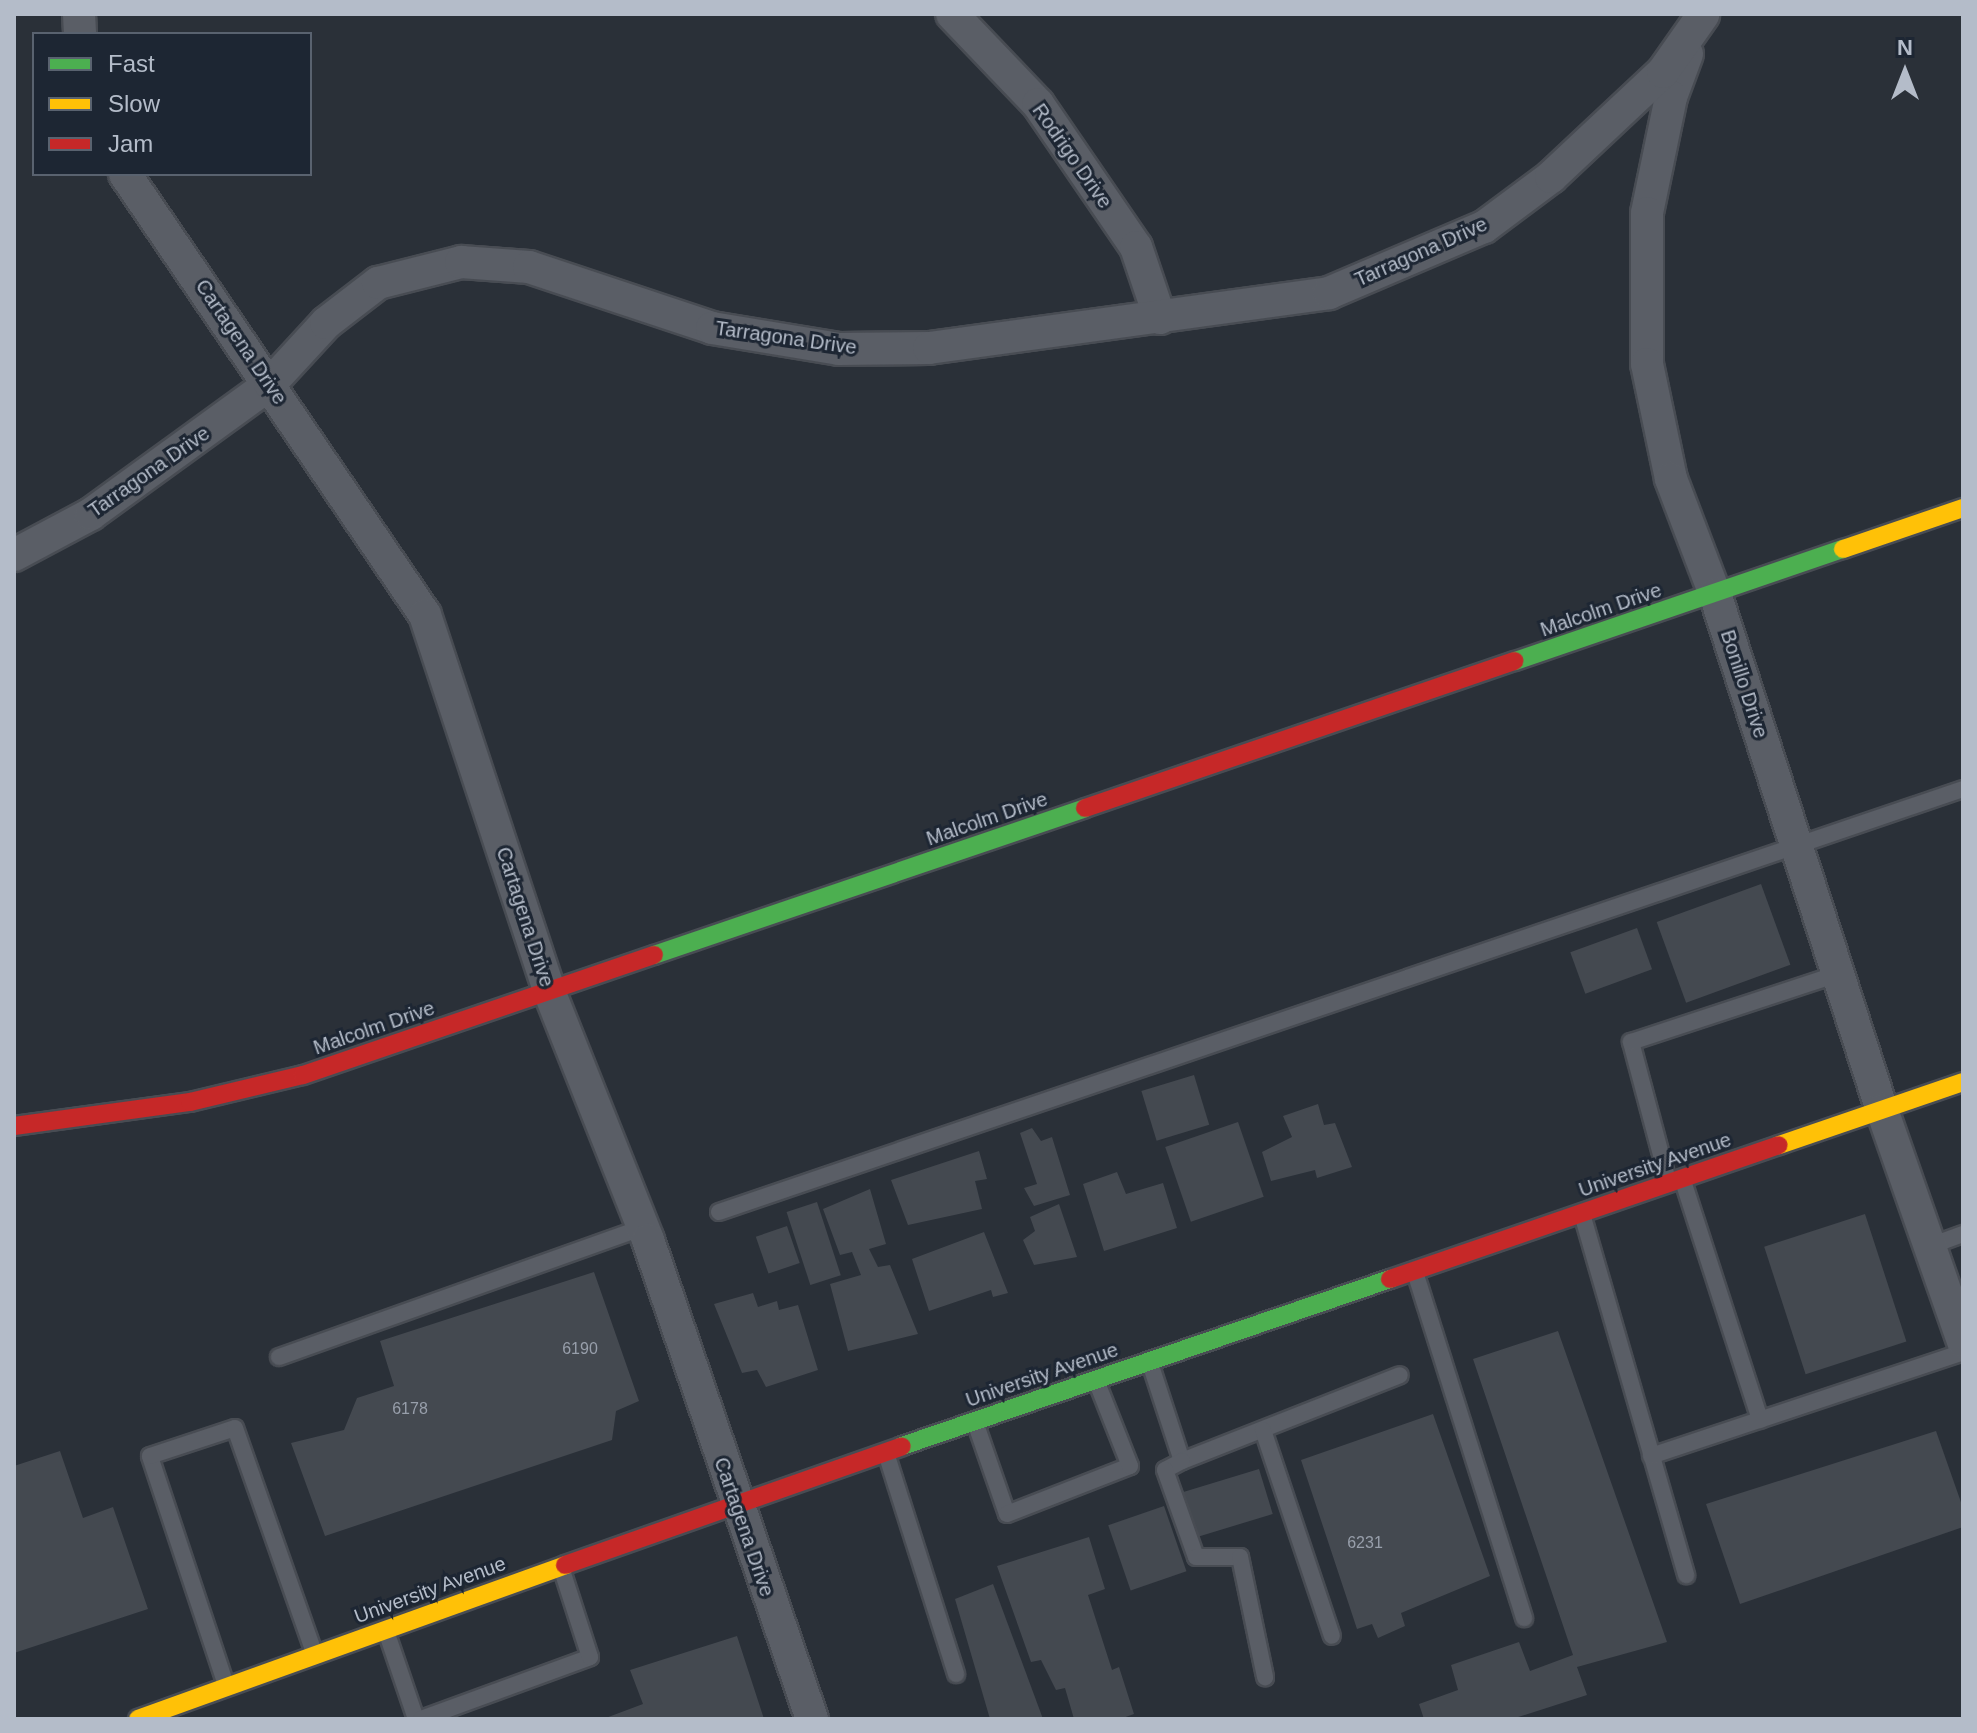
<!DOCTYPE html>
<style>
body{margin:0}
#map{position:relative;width:1977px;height:1733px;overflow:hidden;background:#2a3038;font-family:Helvetica,sans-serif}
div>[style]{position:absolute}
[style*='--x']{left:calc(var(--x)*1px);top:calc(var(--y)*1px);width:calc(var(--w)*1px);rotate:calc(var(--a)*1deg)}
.building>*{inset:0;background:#444950;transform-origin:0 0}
.roads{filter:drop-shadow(2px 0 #484c53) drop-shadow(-2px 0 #484c53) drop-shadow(0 2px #484c53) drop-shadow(0 -2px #484c53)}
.lane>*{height:16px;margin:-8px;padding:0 8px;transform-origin:8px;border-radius:8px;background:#5a5e66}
.street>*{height:32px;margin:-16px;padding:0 16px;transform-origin:16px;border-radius:16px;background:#5a5e66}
.fast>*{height:18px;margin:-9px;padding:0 9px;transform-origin:9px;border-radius:9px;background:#4caf50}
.slow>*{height:18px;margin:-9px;padding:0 9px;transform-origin:9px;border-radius:9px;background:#ffc107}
.jam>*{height:18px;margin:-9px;padding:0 9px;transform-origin:9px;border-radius:9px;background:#c62828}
span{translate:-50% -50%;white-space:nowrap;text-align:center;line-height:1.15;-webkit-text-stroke:6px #1d2633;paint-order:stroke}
.number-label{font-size:16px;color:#989fab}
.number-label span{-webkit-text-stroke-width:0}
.street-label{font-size:20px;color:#b4bcc9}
.frame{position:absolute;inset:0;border:16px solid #b4bcc9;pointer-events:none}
.legend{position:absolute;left:32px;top:32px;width:280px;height:144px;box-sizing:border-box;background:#1d2633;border:2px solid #59626f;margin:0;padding:10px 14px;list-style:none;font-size:24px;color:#b4bcc9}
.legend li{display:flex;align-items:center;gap:16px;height:40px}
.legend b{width:40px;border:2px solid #59626f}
.north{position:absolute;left:1865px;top:32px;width:80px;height:80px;-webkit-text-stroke:6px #1d2633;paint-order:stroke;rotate:0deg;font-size:22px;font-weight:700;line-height:32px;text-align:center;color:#b4bcc9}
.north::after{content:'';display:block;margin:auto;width:28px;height:36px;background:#b4bcc9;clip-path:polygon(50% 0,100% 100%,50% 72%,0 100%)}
</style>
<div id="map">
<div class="building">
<div style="left:1761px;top:884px;width:86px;height:111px;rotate:70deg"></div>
<div style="left:1637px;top:928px;width:44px;height:71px;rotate:70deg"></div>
<div style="left:1194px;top:1075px;width:52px;height:55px;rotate:73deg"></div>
<div style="clip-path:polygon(1318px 1104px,1324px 1125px,1335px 1123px,1352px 1167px,1317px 1178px,1315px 1170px,1271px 1181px,1262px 1152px,1292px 1137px,1283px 1116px)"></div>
<div style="left:1238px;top:1122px;width:79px;height:77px;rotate:71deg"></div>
<div style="clip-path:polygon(1032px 1128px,1041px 1141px,1052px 1137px,1070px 1195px,1034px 1206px,1024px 1188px,1037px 1184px,1020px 1133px)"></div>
<div style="clip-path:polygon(979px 1151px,987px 1179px,975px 1181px,982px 1209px,908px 1225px,891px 1180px)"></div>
<div style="clip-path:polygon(1117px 1172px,1126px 1194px,1163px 1183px,1177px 1228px,1104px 1251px,1083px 1184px)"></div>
<div style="clip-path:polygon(870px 1189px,886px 1244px,869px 1249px,878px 1267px,890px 1265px,918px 1334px,848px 1351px,830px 1284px,861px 1275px,852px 1252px,840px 1255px,823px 1209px)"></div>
<div style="left:817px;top:1202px;width:77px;height:32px;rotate:72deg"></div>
<div style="clip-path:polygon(1059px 1204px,1077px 1257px,1034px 1265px,1023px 1240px,1035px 1231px,1030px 1217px)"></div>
<div style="left:1865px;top:1214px;width:134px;height:106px;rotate:72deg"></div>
<div style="left:787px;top:1226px;width:39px;height:33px;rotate:71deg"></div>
<div style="clip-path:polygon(984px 1232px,1008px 1293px,993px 1297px,991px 1290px,929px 1311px,912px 1259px)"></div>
<div style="clip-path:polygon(594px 1272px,639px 1401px,616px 1411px,612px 1440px,325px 1536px,291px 1443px,344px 1430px,357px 1398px,394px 1386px,380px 1341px)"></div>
<div style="clip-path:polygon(753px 1293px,758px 1307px,777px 1301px,779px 1310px,798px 1305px,818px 1370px,766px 1387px,757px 1370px,742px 1373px,714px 1304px)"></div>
<div style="clip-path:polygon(1558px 1331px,1667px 1642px,1577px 1667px,1587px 1695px,1512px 1719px,1424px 1719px,1419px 1704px,1458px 1690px,1451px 1665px,1519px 1642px,1530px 1671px,1573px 1655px,1473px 1359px)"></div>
<div style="clip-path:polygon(1433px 1414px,1490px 1576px,1401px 1613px,1405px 1626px,1378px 1638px,1372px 1624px,1357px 1629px,1301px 1460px)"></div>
<div style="clip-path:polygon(1936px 1431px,1963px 1508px,1963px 1527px,1740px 1604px,1706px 1504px)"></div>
<div style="clip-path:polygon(60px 1451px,83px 1518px,113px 1507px,148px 1609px,14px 1653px,14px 1466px)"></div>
<div style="left:1259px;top:1469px;width:47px;height:79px;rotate:73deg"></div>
<div style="left:1164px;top:1506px;width:69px;height:59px;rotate:71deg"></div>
<div style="clip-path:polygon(1089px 1537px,1105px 1589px,1088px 1595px,1112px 1670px,1119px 1667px,1134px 1714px,1120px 1719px,1074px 1719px,1065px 1688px,1056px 1690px,1041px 1660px,1031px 1662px,997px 1566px)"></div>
<div style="clip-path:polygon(993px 1584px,1043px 1719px,990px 1719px,955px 1599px)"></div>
<div style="clip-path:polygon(737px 1636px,764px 1719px,603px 1719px,643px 1704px,630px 1670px)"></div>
</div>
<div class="roads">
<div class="lane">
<div style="--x:1668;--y:1181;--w:144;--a:-104.9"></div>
<div style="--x:1631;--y:1042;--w:218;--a:-18.2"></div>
<div style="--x:1683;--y:1181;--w:251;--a:72.1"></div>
<div style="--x:719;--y:1212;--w:1314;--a:-18.78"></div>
<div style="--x:1582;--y:1214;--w:376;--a:73.9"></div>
<div style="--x:1930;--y:1246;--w:35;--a:-20"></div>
<div style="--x:1415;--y:1272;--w:363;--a:72.5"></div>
<div style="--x:279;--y:1357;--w:387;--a:-19.6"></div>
<div style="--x:1150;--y:1363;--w:103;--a:71.9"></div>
<div style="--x:1182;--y:1461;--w:234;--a:-21.5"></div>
<div style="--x:975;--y:1422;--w:97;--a:70.8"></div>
<div style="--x:1007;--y:1514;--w:132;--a:-21.3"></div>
<div style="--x:1130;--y:1466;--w:92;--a:-111.6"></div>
<div style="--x:1263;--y:1430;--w:217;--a:71.5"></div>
<div style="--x:886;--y:1453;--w:232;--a:72.4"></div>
<div style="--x:1651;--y:1456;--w:329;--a:-18.4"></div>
<div style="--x:1182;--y:1461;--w:19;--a:152"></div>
<div style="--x:1165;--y:1470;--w:92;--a:70.4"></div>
<div style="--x:1196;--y:1557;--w:44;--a:0"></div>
<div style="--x:1240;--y:1557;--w:123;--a:78.2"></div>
<div style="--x:386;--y:1631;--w:93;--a:71.2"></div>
<div style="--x:226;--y:1685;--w:241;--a:-108.4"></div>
<div style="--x:150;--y:1456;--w:89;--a:-18.2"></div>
<div style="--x:235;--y:1428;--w:238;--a:70.6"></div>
<div style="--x:421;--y:1719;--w:180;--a:-20.1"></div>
<div style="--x:590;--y:1657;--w:95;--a:-107.9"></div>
</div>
<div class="street">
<div style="--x:79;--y:14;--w:20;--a:87"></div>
<div style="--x:952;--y:14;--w:124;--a:46.3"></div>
<div style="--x:1038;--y:104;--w:173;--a:55.6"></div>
<div style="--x:1136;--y:247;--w:75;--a:71.3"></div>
<div style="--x:1687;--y:54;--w:46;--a:110.4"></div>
<div style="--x:1671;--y:97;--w:118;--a:101.7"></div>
<div style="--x:1647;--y:213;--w:151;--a:90"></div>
<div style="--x:1647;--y:364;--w:117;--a:78.2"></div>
<div style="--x:1671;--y:479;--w:123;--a:69.1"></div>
<div style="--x:1715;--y:594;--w:542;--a:72.07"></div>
<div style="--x:1882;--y:1110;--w:245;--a:70.7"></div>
<div style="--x:125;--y:174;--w:533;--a:55.77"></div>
<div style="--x:425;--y:615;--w:396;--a:71.7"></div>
<div style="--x:549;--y:991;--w:268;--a:68.3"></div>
<div style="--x:648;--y:1240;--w:506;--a:71.1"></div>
<div style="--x:14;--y:555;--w:87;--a:-28"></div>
<div style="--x:91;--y:514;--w:221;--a:-36"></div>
<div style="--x:270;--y:384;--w:83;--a:-47.4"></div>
<div style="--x:326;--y:323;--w:66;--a:-37.6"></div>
<div style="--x:378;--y:283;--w:86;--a:-14.2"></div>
<div style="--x:461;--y:262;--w:68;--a:4.2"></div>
<div style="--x:529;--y:267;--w:193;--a:18.4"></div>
<div style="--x:712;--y:328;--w:129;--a:9.4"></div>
<div style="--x:839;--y:349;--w:90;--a:-0.6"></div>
<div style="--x:929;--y:348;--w:404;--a:-7.8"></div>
<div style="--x:1329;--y:293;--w:168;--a:-23.1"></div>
<div style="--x:1484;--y:227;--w:84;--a:-36.7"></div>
<div style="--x:1551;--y:177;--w:154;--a:-43.2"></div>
<div style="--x:1663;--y:72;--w:70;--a:-54.9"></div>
</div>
<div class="fast">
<div style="--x:1515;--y:661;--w:347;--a:-18.9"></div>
<div style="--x:654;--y:955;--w:455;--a:-18.8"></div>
<div style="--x:902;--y:1446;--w:516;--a:-18.89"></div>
</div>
<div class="slow">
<div style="--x:1843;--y:549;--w:127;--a:-18.9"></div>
<div style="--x:1779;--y:1145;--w:194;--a:-18.9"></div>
<div style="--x:138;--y:1719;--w:454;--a:-19.8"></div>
</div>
<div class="jam">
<div style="--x:1085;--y:808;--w:454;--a:-18.9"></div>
<div style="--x:14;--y:1126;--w:178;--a:-7.8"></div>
<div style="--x:190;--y:1102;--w:116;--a:-13.4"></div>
<div style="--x:303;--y:1075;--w:371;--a:-18.9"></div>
<div style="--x:1390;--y:1279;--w:411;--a:-19"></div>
<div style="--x:565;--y:1565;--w:357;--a:-19.4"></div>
</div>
</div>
<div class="number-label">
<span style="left:580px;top:1349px">6190</span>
<span style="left:410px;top:1409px">6178</span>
<span style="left:1365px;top:1543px">6231</span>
</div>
<div class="street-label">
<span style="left:1072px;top:156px;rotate:55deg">Rodrigo Drive</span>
<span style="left:1421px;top:252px;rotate:-24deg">Tarragona Drive</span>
<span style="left:786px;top:338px;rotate:8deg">Tarragona Drive</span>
<span style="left:241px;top:342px;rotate:56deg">Cartagena Drive</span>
<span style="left:149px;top:472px;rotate:-35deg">Tarragona Drive</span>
<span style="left:1601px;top:610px;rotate:-19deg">Malcolm Drive</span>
<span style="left:1744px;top:684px;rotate:72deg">Bonillo Drive</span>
<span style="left:987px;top:819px;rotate:-19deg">Malcolm Drive</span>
<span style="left:525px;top:917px;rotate:72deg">Cartagena Drive</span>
<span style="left:374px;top:1028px;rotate:-19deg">Malcolm Drive</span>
<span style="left:1655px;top:1165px;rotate:-19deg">University Avenue</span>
<span style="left:1042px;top:1375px;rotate:-19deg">University Avenue</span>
<span style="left:744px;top:1527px;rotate:71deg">Cartagena Drive</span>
<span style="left:430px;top:1590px;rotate:-20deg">University Avenue</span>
</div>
<div class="frame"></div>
<ul class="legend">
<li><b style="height:10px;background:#4caf50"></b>Fast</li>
<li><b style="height:10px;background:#ffc107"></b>Slow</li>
<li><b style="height:10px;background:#c62828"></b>Jam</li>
</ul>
<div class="north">N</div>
</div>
